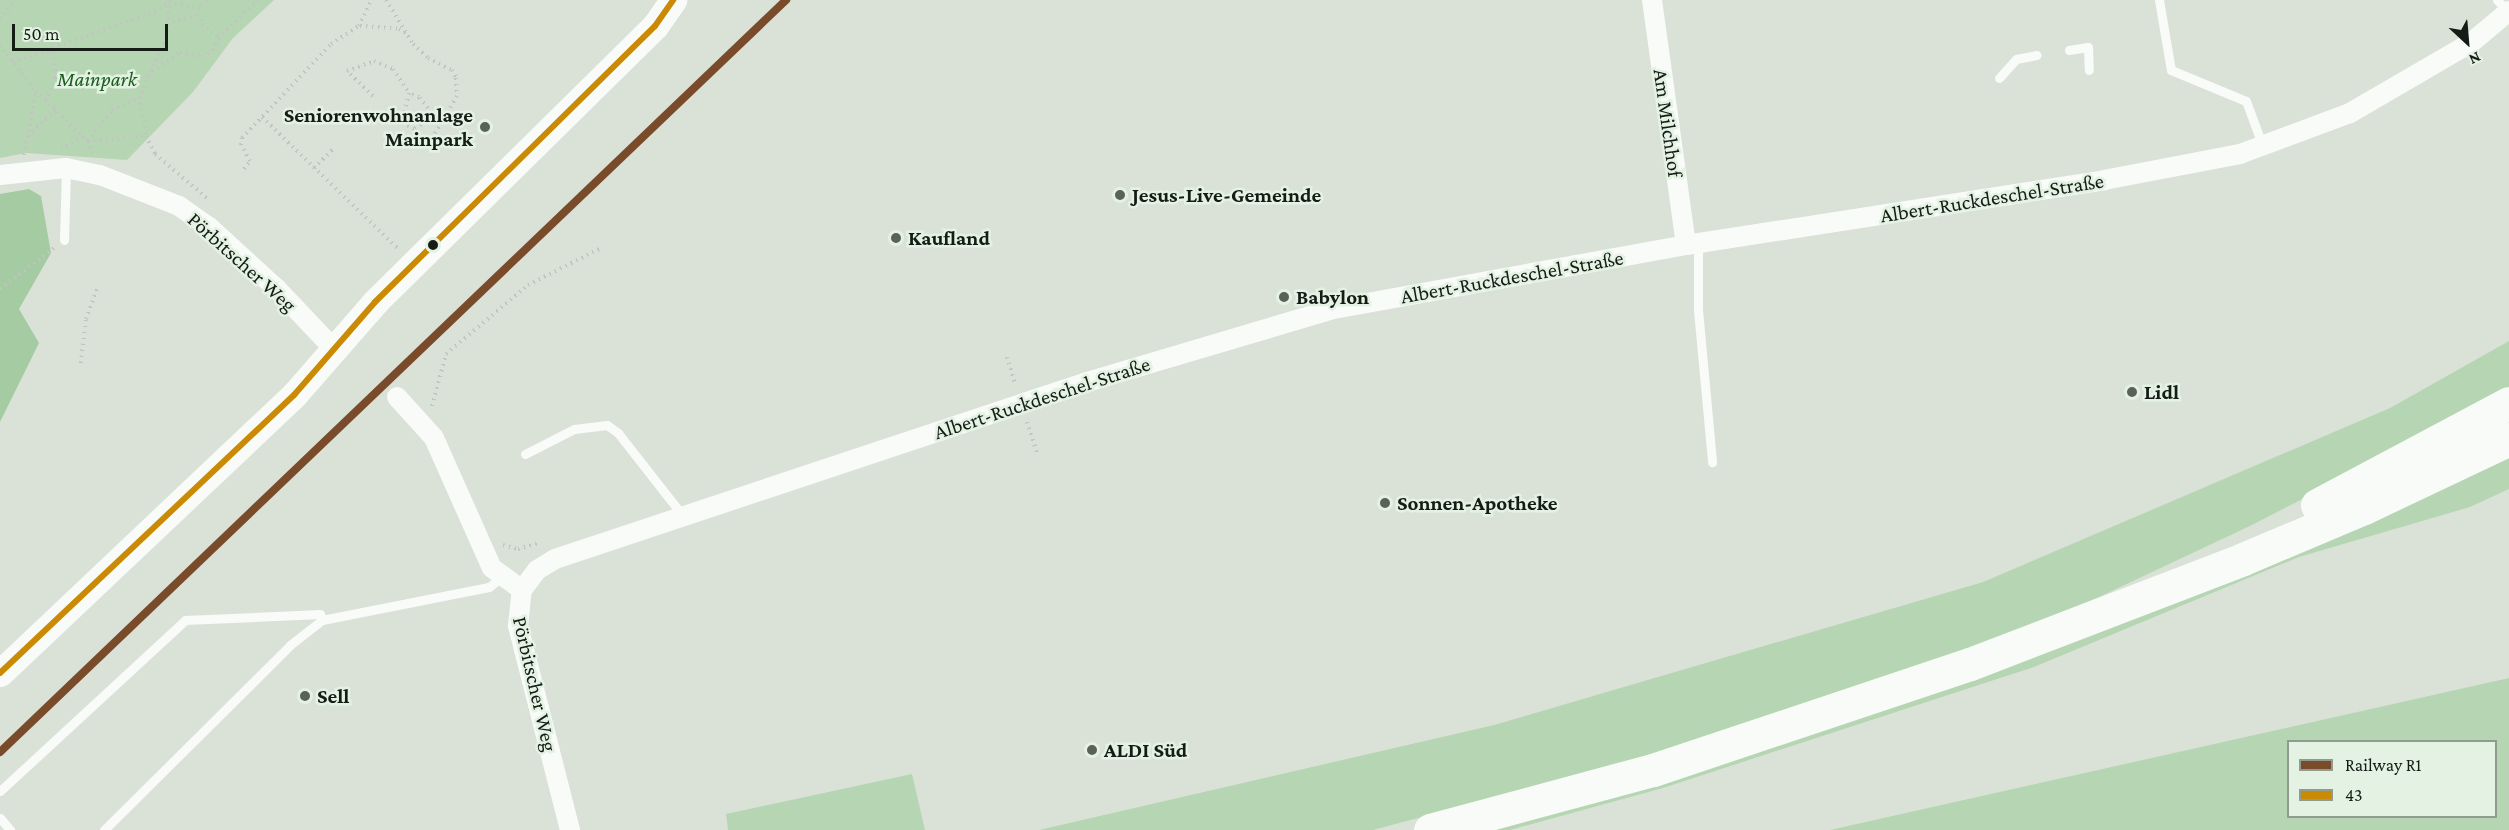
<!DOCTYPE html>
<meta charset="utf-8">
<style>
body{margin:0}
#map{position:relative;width:2509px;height:830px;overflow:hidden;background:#dae2d8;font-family:"Crimson Pro",serif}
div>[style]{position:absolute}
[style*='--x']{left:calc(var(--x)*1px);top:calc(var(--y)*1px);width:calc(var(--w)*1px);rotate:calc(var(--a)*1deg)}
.green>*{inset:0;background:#b6d6b3}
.forest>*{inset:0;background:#a4cba2}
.path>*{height:4px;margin-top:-2px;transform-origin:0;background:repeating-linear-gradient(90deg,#c2c4c2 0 1.5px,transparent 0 6px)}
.lane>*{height:9px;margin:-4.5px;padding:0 4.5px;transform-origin:4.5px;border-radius:4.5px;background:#f9fbf9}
.street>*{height:20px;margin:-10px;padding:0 10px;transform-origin:10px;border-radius:10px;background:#f9fbf9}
.secondary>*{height:27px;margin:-13.5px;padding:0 13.5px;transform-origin:13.5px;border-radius:13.5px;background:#f9fbf9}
.highway>*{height:33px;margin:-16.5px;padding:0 16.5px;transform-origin:16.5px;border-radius:16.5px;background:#f9fbf9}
.bus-1>*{height:6px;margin:-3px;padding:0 3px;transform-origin:3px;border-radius:3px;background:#ca8a04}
.rail-1>*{height:8px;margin:-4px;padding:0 4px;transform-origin:4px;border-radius:4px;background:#7a4b2a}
.dots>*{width:16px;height:16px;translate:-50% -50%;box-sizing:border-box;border:3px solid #e3f2e2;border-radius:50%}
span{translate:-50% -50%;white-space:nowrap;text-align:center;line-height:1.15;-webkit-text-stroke:5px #e3f2e2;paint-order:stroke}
.park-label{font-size:21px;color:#1c5e1e;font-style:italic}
.poi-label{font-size:21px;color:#151b15;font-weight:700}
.right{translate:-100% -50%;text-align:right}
.left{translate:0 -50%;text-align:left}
.street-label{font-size:21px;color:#151b15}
.legend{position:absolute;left:2287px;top:740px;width:210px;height:78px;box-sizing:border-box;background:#e3f2e2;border:2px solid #919c90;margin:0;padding:8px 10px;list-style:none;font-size:18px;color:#151b15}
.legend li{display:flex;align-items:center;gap:12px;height:30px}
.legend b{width:30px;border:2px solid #919c90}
.north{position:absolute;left:2437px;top:12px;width:60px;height:60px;-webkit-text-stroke:4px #e3f2e2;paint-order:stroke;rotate:154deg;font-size:16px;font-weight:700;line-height:24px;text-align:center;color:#151b15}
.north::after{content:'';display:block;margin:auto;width:21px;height:27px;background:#151b15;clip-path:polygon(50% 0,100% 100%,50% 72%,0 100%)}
.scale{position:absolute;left:12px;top:24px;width:156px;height:27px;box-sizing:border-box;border:3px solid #151b15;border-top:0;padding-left:8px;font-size:18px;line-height:21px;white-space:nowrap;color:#151b15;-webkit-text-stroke:4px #e3f2e2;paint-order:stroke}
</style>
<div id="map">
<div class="green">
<div style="clip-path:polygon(0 0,274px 0,233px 38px,193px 92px,127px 160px,26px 153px,0 158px)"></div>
<div style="clip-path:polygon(2509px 341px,2509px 392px,2252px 525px,2097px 598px,1962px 652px,1621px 764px,1373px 830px,1039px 830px,1494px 725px,1983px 582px,2390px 408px)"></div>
<div style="clip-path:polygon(2509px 457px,2509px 489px,2470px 507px,2299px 557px,2034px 667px,1663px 788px,1510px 830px,1482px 830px)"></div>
<div style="clip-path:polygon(evenodd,2509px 678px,2509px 830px,1830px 830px,2509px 678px,2288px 742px,2496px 742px,2496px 816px,2288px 816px,2288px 742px)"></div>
<div style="clip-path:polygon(912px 774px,925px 830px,728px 830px,726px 814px)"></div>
</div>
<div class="forest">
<div style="clip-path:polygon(29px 189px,41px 196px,51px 253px,19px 309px,39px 343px,0 422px,0 194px)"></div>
</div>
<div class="path">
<div style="--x:170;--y:0;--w:37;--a:96"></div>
<div style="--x:166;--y:37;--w:65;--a:113.4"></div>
<div style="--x:140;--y:97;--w:39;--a:81"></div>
<div style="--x:146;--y:136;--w:20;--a:63"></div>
<div style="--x:155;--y:154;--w:71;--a:40.4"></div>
<div style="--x:207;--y:0;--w:10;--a:135"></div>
<div style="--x:200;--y:7;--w:17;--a:83"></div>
<div style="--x:202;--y:24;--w:21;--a:41"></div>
<div style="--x:218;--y:38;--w:56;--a:-42.8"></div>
<div style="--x:386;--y:0;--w:52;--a:58.5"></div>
<div style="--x:413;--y:44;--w:21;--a:43"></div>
<div style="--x:428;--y:58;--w:27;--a:27"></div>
<div style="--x:452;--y:70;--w:9;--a:63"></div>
<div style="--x:456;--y:78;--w:18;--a:87"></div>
<div style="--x:457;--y:96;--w:45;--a:120.5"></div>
<div style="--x:434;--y:135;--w:15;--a:94"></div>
<div style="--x:0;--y:19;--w:25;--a:-50"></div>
<div style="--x:167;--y:23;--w:34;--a:-14"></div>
<div style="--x:360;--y:26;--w:39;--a:4"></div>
<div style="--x:399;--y:29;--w:10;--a:29"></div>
<div style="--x:0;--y:45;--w:58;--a:52"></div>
<div style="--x:36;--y:91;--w:72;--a:43.9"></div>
<div style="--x:88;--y:141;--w:13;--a:72"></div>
<div style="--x:13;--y:62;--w:144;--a:-19.4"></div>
<div style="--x:149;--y:14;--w:22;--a:-27"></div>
<div style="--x:169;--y:4;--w:31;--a:6"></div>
<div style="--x:152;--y:71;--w:33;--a:-33"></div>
<div style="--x:180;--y:53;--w:22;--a:10"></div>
<div style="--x:202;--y:57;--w:13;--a:-32"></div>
<div style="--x:213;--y:50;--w:13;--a:-67"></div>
<div style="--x:373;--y:96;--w:36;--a:-136"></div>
<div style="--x:347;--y:71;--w:29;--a:-20"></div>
<div style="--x:374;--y:61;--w:21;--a:23"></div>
<div style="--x:393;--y:69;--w:29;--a:56"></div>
<div style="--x:409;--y:93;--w:31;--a:103"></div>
<div style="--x:402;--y:123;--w:14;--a:25"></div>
<div style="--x:415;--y:129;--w:9;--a:-36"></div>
<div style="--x:422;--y:124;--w:17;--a:-69"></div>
<div style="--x:428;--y:108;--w:14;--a:-129"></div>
<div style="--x:419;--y:97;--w:11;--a:-158"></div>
<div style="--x:46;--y:101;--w:26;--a:-67"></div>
<div style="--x:56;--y:77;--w:29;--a:-98"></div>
<div style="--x:262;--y:117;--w:188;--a:44.1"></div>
<div style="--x:28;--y:136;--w:38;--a:-43"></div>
<div style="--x:88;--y:141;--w:39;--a:-52"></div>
<div style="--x:112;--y:110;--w:31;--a:-25"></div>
<div style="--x:88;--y:141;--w:58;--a:-4.9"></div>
<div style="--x:61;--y:149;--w:26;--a:-31"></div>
<div style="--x:24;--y:155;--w:64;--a:-79.2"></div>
<div style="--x:314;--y:168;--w:27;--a:-45"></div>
<div style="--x:244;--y:169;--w:10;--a:-53"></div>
<div style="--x:250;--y:161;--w:18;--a:-119"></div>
<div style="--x:241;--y:145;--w:7;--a:-82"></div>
<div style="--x:242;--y:138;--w:129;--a:-46.6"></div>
<div style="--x:331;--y:44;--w:33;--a:-33"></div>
<div style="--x:359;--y:26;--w:29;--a:-65"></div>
<div style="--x:0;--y:289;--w:68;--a:-37.2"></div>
<div style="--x:1007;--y:357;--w:30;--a:73"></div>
<div style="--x:81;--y:363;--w:44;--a:-83.5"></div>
<div style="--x:86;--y:319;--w:33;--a:-70"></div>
<div style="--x:432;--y:406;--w:54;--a:-74.9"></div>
<div style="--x:446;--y:354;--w:107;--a:-40.1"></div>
<div style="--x:528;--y:285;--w:82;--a:-26.9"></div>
<div style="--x:1027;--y:422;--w:35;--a:72"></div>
<div style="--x:503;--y:545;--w:16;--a:15"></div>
<div style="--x:518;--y:549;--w:22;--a:-16"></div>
</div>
<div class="lane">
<div style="--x:2159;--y:0;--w:71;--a:80.3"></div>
<div style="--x:2171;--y:70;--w:81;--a:22.5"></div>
<div style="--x:2246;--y:101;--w:49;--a:69.7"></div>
<div style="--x:2497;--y:0;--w:16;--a:47"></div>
<div style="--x:2069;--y:50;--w:19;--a:-9"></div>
<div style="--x:2088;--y:47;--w:23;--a:88"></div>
<div style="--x:1999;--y:78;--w:25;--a:-48"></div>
<div style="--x:2016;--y:59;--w:21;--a:-11"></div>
<div style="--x:64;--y:240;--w:72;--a:-88.4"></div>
<div style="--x:1698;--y:244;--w:66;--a:90"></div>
<div style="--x:1698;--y:310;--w:153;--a:84.7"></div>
<div style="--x:525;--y:454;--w:55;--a:-27"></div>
<div style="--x:574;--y:429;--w:33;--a:-7"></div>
<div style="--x:607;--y:425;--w:14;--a:36"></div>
<div style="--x:618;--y:433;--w:105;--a:51.9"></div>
<div style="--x:0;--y:791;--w:252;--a:-42.7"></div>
<div style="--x:185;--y:620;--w:135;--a:-2.5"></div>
<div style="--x:320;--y:614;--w:6;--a:72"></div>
<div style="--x:0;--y:818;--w:16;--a:50"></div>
<div style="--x:104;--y:830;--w:262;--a:-44.8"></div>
<div style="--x:290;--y:645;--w:41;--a:-38"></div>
<div style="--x:322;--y:620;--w:170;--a:-11.2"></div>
<div style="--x:489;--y:587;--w:18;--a:-38"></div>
</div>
<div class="street">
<div style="--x:1652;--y:0;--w:247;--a:82.1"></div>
<div style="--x:0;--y:175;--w:66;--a:-6.1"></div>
<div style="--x:66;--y:168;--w:35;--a:12"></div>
<div style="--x:100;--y:175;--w:85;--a:21.4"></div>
<div style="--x:179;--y:206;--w:35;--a:35"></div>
<div style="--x:208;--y:226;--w:92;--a:42.4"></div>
<div style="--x:276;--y:288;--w:84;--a:46.4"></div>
<div style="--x:397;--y:397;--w:55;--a:47.9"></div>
<div style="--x:434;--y:438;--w:142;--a:66"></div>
<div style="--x:492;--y:568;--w:37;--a:36"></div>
<div style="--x:570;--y:830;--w:211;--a:-104.3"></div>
<div style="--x:518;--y:626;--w:36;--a:-84"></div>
<div style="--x:522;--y:590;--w:25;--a:-53"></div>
<div style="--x:537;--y:570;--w:21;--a:-31"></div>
<div style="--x:555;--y:559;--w:561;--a:-18.4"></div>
<div style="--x:1087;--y:382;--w:258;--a:-16.5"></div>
<div style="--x:1334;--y:309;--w:358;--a:-10.3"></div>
<div style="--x:1686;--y:245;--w:423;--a:-8.8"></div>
<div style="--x:2104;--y:180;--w:138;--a:-10.8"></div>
<div style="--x:2240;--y:154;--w:117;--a:-20.4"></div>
<div style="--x:2350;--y:113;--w:141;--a:-30.2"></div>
<div style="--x:2472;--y:42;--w:48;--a:-40"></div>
</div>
<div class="secondary">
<div style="--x:0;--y:673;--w:405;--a:-43.4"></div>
<div style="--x:294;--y:395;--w:123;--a:-48.9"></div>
<div style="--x:375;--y:302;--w:393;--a:-44.6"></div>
<div style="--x:655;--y:26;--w:32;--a:-55"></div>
</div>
<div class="highway">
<div style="--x:2317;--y:505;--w:217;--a:-28"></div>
<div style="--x:1430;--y:830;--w:231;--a:-15.1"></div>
<div style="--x:1653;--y:770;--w:334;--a:-18.5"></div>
<div style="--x:1970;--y:664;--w:292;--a:-21"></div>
<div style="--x:2243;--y:559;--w:131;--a:-22.9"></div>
<div style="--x:2364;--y:508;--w:161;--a:-25.4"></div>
</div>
<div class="bus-1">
<div style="--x:0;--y:673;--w:405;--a:-43.4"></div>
<div style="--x:294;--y:395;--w:123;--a:-48.9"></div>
<div style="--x:375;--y:302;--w:393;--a:-44.6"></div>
<div style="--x:655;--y:26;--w:32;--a:-55"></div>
</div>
<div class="rail-1">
<div style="--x:0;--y:752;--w:1088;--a:-43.73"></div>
</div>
<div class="dots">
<div style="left:485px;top:127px;background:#5a6159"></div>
<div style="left:1120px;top:195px;background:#5a6159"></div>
<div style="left:896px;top:238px;background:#5a6159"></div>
<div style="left:433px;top:245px;background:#151b15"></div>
<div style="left:1284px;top:297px;background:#5a6159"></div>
<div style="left:2132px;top:392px;background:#5a6159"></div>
<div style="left:1385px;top:503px;background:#5a6159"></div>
<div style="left:305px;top:696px;background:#5a6159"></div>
<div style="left:1092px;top:750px;background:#5a6159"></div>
</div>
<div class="park-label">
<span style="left:97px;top:79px">Mainpark</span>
</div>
<div class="poi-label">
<span class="right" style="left:473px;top:127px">Seniorenwohnanlage<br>Mainpark</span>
<span class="left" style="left:1132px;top:195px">Jesus-Live-Gemeinde</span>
<span class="left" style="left:908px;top:238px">Kaufland</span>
<span class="left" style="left:1296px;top:297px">Babylon</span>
<span class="left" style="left:2144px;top:392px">Lidl</span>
<span class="left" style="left:1397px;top:503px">Sonnen-Apotheke</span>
<span class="left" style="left:317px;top:696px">Sell</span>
<span class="left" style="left:1104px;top:750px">ALDI Süd</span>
</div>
<div class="street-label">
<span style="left:1668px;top:123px;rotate:82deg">Am Milchhof</span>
<span style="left:1992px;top:198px;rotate:-9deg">Albert-Ruckdeschel-Straße</span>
<span style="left:242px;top:262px;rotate:42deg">Pörbitscher Weg</span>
<span style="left:1512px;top:277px;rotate:-10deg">Albert-Ruckdeschel-Straße</span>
<span style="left:1042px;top:398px;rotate:-18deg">Albert-Ruckdeschel-Straße</span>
<span style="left:535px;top:684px;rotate:77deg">Pörbitscher Weg</span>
</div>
<ul class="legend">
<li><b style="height:8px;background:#7a4b2a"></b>Railway R1</li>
<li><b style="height:8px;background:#ca8a04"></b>43</li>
</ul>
<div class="north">N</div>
<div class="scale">50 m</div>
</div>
